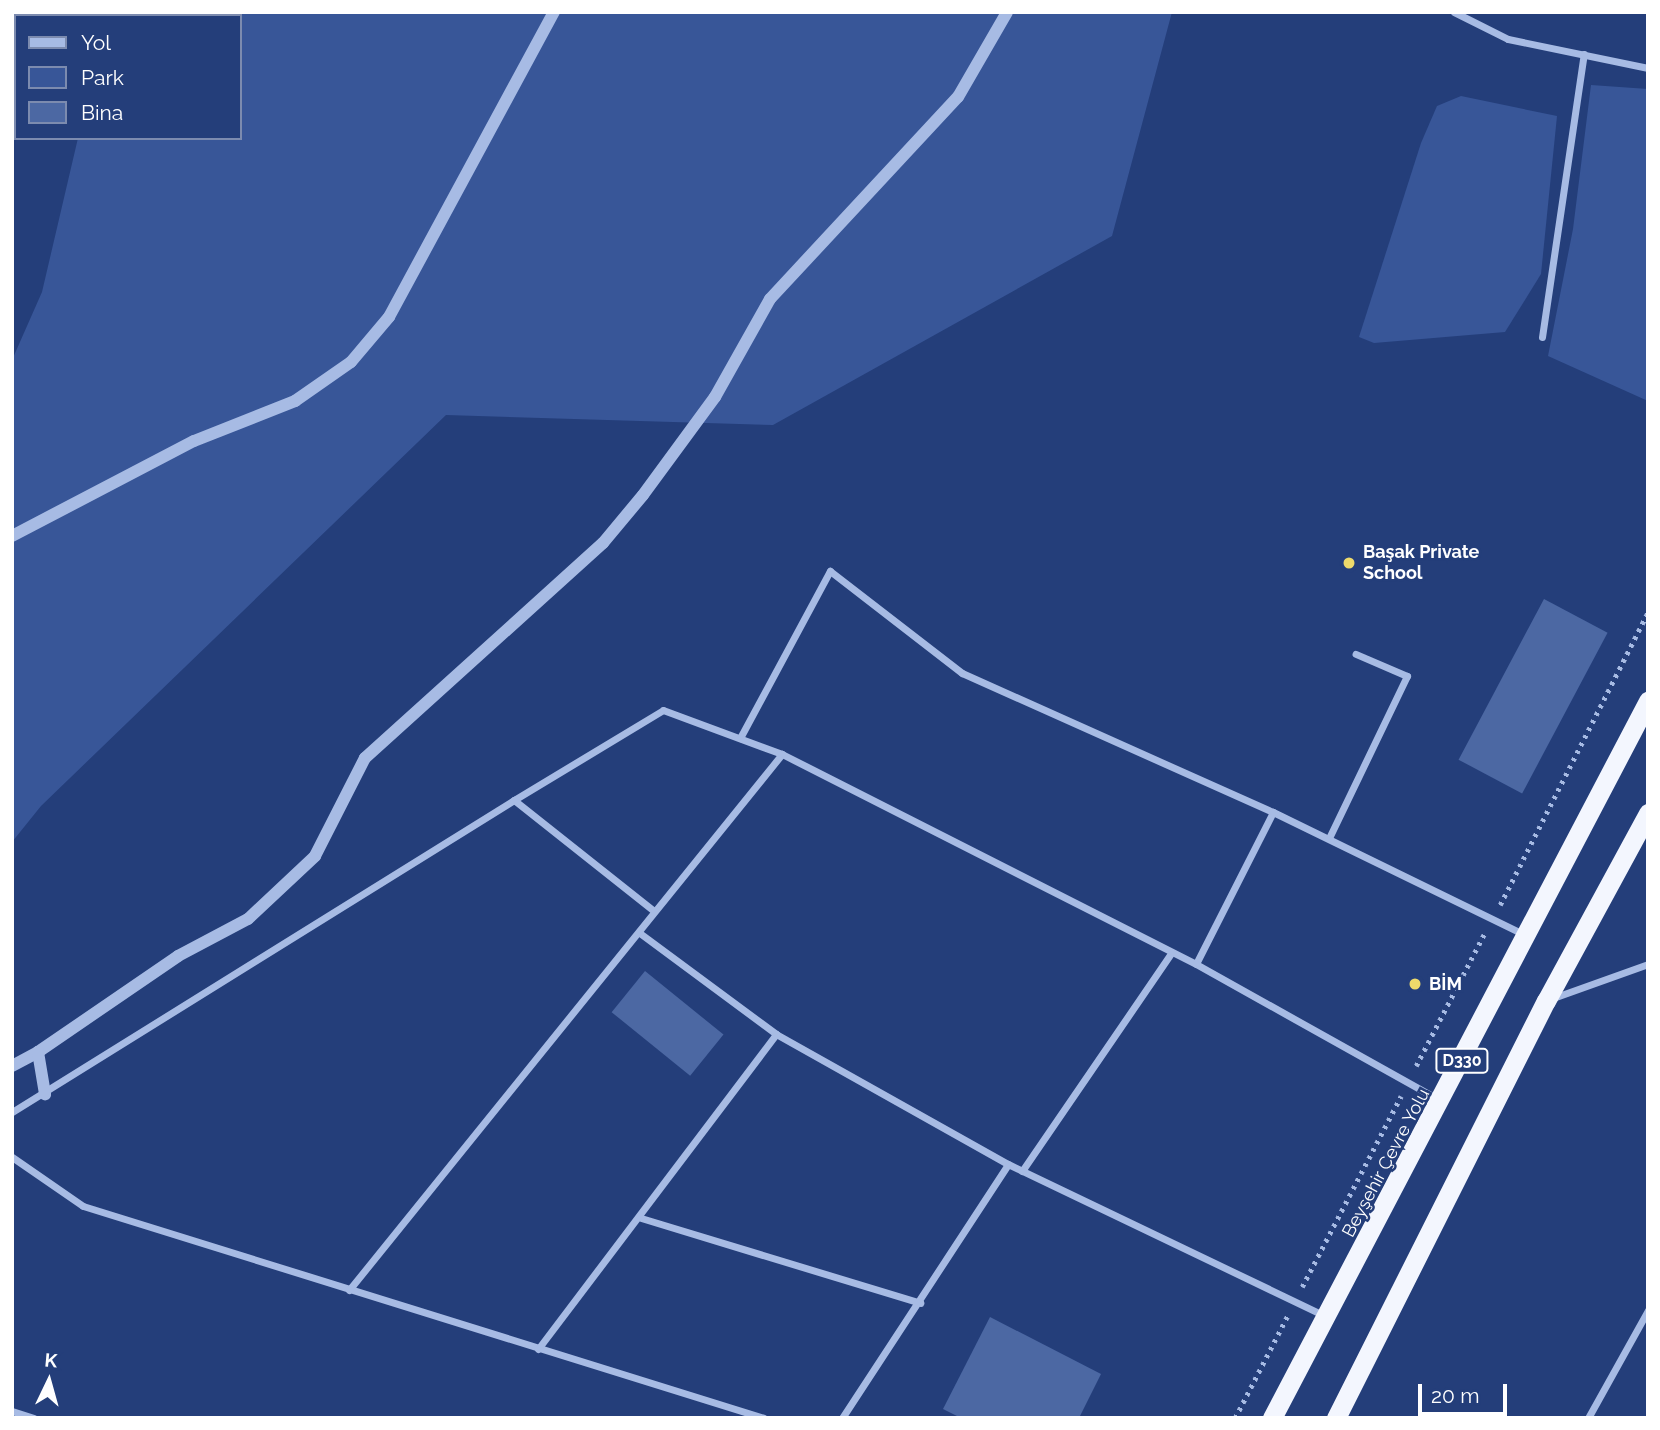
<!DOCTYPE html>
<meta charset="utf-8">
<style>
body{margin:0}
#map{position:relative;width:1660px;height:1430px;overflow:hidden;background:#243e7a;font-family:Raleway,sans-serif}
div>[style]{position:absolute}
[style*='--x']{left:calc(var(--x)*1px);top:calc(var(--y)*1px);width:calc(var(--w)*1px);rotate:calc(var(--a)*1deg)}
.green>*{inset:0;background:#385698}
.building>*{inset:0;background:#4c68a3;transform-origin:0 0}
.path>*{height:4.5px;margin-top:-2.25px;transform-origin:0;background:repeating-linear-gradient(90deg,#a7bbe4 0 3.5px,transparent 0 8.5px)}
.minor>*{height:7px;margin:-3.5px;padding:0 3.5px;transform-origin:3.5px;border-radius:3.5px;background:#a7bbe4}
.tertiary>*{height:12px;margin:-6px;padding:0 6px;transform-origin:6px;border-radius:6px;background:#a7bbe4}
.trunk>*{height:19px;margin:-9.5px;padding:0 9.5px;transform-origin:9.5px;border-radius:9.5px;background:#f3f6fe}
.dots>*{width:19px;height:19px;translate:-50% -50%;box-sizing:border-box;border:4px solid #243e7a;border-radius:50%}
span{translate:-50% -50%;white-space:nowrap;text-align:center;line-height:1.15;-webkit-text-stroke:5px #243e7a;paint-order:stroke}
.shield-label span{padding:2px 5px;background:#243e7a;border:2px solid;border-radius:5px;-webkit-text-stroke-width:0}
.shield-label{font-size:16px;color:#fff;font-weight:700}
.poi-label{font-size:18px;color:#fff;font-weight:700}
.left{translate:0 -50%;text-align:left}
.street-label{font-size:18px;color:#fff}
.frame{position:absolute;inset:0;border:14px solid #fff;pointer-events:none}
.legend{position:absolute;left:14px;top:14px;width:228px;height:126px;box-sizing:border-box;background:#243e7a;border:2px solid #7c8baf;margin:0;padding:9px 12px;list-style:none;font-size:21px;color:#fff}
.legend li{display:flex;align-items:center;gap:14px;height:35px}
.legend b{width:35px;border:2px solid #7c8baf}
.north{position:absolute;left:14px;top:1346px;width:70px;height:70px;-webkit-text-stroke:5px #243e7a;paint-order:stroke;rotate:5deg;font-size:19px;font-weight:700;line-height:28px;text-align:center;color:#fff}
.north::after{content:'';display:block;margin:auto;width:24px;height:32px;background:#fff;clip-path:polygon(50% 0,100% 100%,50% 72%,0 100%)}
.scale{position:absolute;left:1418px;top:1384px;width:89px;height:32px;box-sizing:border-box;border:4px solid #fff;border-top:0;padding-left:9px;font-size:21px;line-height:24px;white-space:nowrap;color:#fff;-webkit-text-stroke:5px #243e7a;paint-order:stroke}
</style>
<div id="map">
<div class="green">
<div style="clip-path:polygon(109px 12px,1172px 12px,1112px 236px,773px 425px,446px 415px,41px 806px,12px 842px,12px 360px,42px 292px,78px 138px,240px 138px,240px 16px)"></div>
<div style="clip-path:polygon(1591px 85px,1648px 89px,1648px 401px,1548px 356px,1573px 229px)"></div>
<div style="clip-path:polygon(1461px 96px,1557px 116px,1541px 274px,1505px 332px,1374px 343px,1359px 337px,1421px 143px,1437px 106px)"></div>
</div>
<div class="building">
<div style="left:1544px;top:599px;width:72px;height:182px;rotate:28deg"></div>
<div style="left:645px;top:971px;width:101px;height:53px;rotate:39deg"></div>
<div style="clip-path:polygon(990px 1317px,1101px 1374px,1079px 1418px,961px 1418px,943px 1409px)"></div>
</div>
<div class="path">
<div style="--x:1500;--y:905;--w:328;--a:-63.2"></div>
<div style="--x:1416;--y:1066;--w:148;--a:-62.7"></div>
<div style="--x:1302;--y:1287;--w:215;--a:-62.6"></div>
<div style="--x:1235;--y:1418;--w:114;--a:-62.8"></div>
</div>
<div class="minor">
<div style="--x:1454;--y:12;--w:60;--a:26.6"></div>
<div style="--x:1508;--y:39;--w:143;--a:11.7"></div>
<div style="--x:1542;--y:337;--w:286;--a:-81.6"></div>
<div style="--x:740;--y:738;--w:190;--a:-61.7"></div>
<div style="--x:830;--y:571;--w:167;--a:37.7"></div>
<div style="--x:962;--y:673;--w:341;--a:24.1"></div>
<div style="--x:1273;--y:812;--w:170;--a:116.9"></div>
<div style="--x:1196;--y:964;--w:275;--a:29.2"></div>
<div style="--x:514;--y:800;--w:174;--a:-31.1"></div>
<div style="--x:663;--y:710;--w:127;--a:20.3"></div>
<div style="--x:782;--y:754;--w:464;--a:26.9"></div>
<div style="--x:1273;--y:812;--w:278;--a:26"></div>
<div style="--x:1329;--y:838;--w:180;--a:-64.3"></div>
<div style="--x:1407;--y:676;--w:56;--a:-156.7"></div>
<div style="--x:641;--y:934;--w:168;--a:36.5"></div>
<div style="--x:776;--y:1034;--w:266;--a:29.3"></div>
<div style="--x:1008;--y:1164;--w:349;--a:25.6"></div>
<div style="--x:1553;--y:998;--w:101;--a:-19.7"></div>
<div style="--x:12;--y:1112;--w:591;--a:-31.86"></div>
<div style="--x:514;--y:800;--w:179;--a:38.4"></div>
<div style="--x:12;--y:1157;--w:86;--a:34.6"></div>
<div style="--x:83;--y:1206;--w:713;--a:17.29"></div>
<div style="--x:1022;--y:1171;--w:265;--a:-55.6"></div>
<div style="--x:641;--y:1218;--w:292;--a:16.9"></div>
<div style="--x:349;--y:1290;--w:689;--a:-51.07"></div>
<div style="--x:538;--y:1349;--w:395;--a:-52.9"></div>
<div style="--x:12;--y:1411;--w:23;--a:18"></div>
<div style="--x:842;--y:1418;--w:303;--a:-56.8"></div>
<div style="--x:1588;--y:1418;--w:124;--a:-60.9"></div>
</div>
<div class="tertiary">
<div style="--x:12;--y:536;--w:205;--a:-27.6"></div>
<div style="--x:194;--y:441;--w:109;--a:-21.6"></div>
<div style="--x:295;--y:401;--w:68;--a:-34.9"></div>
<div style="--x:351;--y:362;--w:59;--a:-49.8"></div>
<div style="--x:389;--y:317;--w:347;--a:-61.6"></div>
<div style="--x:38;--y:1052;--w:170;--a:-34.4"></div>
<div style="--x:178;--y:956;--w:79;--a:-27.9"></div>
<div style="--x:248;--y:919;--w:92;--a:-43.2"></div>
<div style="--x:315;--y:856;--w:110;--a:-63"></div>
<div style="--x:365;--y:758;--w:321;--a:-42.1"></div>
<div style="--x:603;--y:543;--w:62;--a:-50.2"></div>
<div style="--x:643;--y:495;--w:122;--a:-53.7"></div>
<div style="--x:715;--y:397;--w:112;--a:-60.7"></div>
<div style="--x:770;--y:299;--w:276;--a:-47.1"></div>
<div style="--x:958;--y:97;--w:98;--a:-60"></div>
<div style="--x:12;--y:1066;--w:30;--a:-28"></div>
<div style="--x:38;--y:1052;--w:43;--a:80.5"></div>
</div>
<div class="trunk">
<div style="--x:1272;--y:1418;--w:810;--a:-62.33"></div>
<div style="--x:1336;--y:1418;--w:467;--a:-63.3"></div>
<div style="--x:1546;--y:1001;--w:214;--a:-61.5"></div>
</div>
<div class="dots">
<div style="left:1349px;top:563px;background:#eeda6b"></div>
<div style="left:1415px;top:984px;background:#eeda6b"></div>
</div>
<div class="shield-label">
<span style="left:1462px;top:1061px">D330</span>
</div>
<div class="poi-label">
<span class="left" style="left:1363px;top:563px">Başak Private<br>School</span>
<span class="left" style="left:1429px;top:984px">BİM</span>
</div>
<div class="street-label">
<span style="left:1386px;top:1163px;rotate:-62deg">Beyşehir Çevre Yolu</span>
</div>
<div class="frame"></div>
<ul class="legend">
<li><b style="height:9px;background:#a7bbe4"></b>Yol</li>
<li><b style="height:19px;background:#385698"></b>Park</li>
<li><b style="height:19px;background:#4c68a3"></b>Bina</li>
</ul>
<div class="north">K</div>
<div class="scale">20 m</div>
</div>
